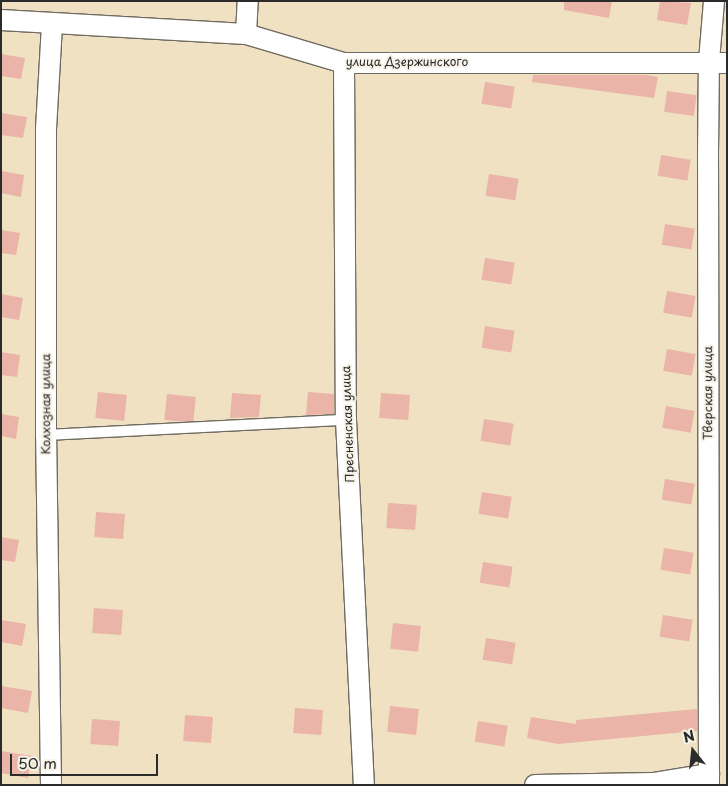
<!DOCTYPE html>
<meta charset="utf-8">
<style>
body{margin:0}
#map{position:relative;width:728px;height:786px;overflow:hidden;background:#efe1c2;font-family:"Playpen Sans",sans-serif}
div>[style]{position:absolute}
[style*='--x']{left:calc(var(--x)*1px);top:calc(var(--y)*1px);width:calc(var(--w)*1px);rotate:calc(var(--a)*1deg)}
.building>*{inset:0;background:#ebb4a8;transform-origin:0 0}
.roads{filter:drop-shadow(1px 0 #706b60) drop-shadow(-1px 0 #706b60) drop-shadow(0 1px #706b60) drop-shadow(0 -1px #706b60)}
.lane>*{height:10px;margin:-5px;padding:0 5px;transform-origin:5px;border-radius:5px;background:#fff}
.street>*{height:20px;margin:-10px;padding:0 10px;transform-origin:10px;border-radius:10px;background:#fff}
span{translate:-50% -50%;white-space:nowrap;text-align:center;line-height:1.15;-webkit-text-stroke:4px #f7f3e8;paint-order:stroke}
.street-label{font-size:12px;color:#2b2b2b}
.frame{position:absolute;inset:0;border:2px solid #2b2b2b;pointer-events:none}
.north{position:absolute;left:668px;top:726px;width:50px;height:50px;-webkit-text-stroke:4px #f7f3e8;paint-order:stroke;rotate:344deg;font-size:14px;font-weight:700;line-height:20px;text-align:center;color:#2b2b2b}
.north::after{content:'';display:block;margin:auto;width:18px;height:22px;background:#2b2b2b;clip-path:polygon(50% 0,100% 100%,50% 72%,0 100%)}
.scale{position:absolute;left:10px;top:754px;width:148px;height:22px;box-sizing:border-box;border:2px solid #2b2b2b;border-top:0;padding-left:6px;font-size:15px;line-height:18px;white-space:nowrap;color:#2b2b2b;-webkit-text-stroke:4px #f7f3e8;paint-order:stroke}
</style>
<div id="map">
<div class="building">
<div style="clip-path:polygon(564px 1px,612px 1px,609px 18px,564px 10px)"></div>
<div style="clip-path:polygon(660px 1px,691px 3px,687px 25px,657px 20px)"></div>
<div style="clip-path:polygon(1px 54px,25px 58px,21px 79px,1px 76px)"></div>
<div style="clip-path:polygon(533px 75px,646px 75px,658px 77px,654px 98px,532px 82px)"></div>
<div style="left:485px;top:82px;width:30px;height:22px;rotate:9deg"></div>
<div style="left:667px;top:91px;width:30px;height:21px;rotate:8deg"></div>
<div style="clip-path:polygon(1px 113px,27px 117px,23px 138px,1px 135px)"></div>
<div style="left:661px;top:155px;width:30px;height:21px;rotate:9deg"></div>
<div style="clip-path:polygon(1px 171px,24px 175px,21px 197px,1px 193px)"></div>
<div style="left:489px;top:174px;width:30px;height:22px;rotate:9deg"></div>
<div style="left:665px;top:224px;width:30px;height:21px;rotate:9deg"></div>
<div style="clip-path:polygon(1px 230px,20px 233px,16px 255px,1px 253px)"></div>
<div style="left:485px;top:258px;width:30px;height:22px;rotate:9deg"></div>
<div style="left:667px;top:291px;width:29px;height:22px;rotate:10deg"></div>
<div style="clip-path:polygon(1px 294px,23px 298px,19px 320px,1px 317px)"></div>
<div style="left:485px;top:326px;width:30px;height:22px;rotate:9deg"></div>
<div style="left:667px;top:349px;width:29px;height:22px;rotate:10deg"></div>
<div style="clip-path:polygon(1px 352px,20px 355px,17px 377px,1px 375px)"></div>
<div style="left:98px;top:392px;width:29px;height:26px;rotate:6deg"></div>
<div style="clip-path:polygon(308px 392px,334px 394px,334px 414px,306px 415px)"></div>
<div style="clip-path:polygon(232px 393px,261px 395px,259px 417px,230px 418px)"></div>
<div style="left:381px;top:393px;width:29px;height:25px;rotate:4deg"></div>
<div style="left:167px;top:394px;width:29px;height:26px;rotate:6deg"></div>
<div style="left:666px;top:406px;width:29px;height:22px;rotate:10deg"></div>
<div style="clip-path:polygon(1px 414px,19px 417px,16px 439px,1px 436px)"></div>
<div style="left:484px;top:419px;width:30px;height:22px;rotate:9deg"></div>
<div style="left:665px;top:479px;width:30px;height:21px;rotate:9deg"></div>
<div style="left:482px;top:492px;width:30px;height:22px;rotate:9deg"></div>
<div style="left:388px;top:503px;width:29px;height:25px;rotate:4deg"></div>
<div style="left:96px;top:512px;width:29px;height:25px;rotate:4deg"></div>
<div style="clip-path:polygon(1px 537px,19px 540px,15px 562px,1px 560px)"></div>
<div style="left:664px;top:548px;width:30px;height:22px;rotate:9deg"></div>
<div style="left:483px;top:562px;width:30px;height:21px;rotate:9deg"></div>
<div style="left:94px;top:608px;width:29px;height:25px;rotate:4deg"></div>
<div style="left:663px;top:615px;width:30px;height:22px;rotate:9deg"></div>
<div style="clip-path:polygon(1px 620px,26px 624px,22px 646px,1px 642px)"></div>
<div style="left:393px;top:623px;width:28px;height:26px;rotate:6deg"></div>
<div style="left:486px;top:638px;width:30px;height:22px;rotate:9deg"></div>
<div style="clip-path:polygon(1px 686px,32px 691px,28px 713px,1px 708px)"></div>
<div style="left:390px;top:706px;width:29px;height:26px;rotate:6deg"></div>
<div style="left:295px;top:708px;width:28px;height:25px;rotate:4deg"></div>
<div style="clip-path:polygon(697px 709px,697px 731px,558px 744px,527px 738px,531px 717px,576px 724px,576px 720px)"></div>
<div style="left:185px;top:715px;width:28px;height:26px;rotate:4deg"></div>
<div style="left:92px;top:719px;width:28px;height:25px;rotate:4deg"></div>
<div style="left:478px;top:721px;width:30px;height:21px;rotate:9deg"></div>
<div style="clip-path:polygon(1px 751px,32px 756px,28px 778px,1px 773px)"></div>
</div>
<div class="roads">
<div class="lane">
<div style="--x:46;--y:435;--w:300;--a:-2.9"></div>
</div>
<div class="street">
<div style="--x:1;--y:20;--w:245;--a:3.3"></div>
<div style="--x:246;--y:34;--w:102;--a:16.5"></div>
<div style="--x:344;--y:63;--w:383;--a:0"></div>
<div style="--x:246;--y:34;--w:33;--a:-87"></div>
<div style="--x:344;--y:63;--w:357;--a:89.7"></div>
<div style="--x:346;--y:420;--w:365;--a:87.2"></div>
<div style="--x:51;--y:785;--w:350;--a:-90.8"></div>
<div style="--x:46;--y:435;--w:306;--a:-90"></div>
<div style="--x:46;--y:129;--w:105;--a:-86.7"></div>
<div style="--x:535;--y:785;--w:118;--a:-1"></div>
<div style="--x:653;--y:783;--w:57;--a:-9.1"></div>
<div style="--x:709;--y:785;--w:633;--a:-90.09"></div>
<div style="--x:708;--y:152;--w:91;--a:-89.4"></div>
<div style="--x:709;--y:61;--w:60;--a:-85.2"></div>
</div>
</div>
<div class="street-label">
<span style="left:407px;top:62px">улица Дзержинского</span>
<span style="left:708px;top:393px;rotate:-90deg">Тверская улица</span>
<span style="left:46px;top:404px;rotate:-90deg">Колхозная улица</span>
<span style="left:348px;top:424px;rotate:-92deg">Пресненская улица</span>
</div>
<div class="frame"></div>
<div class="north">N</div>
<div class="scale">50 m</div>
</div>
